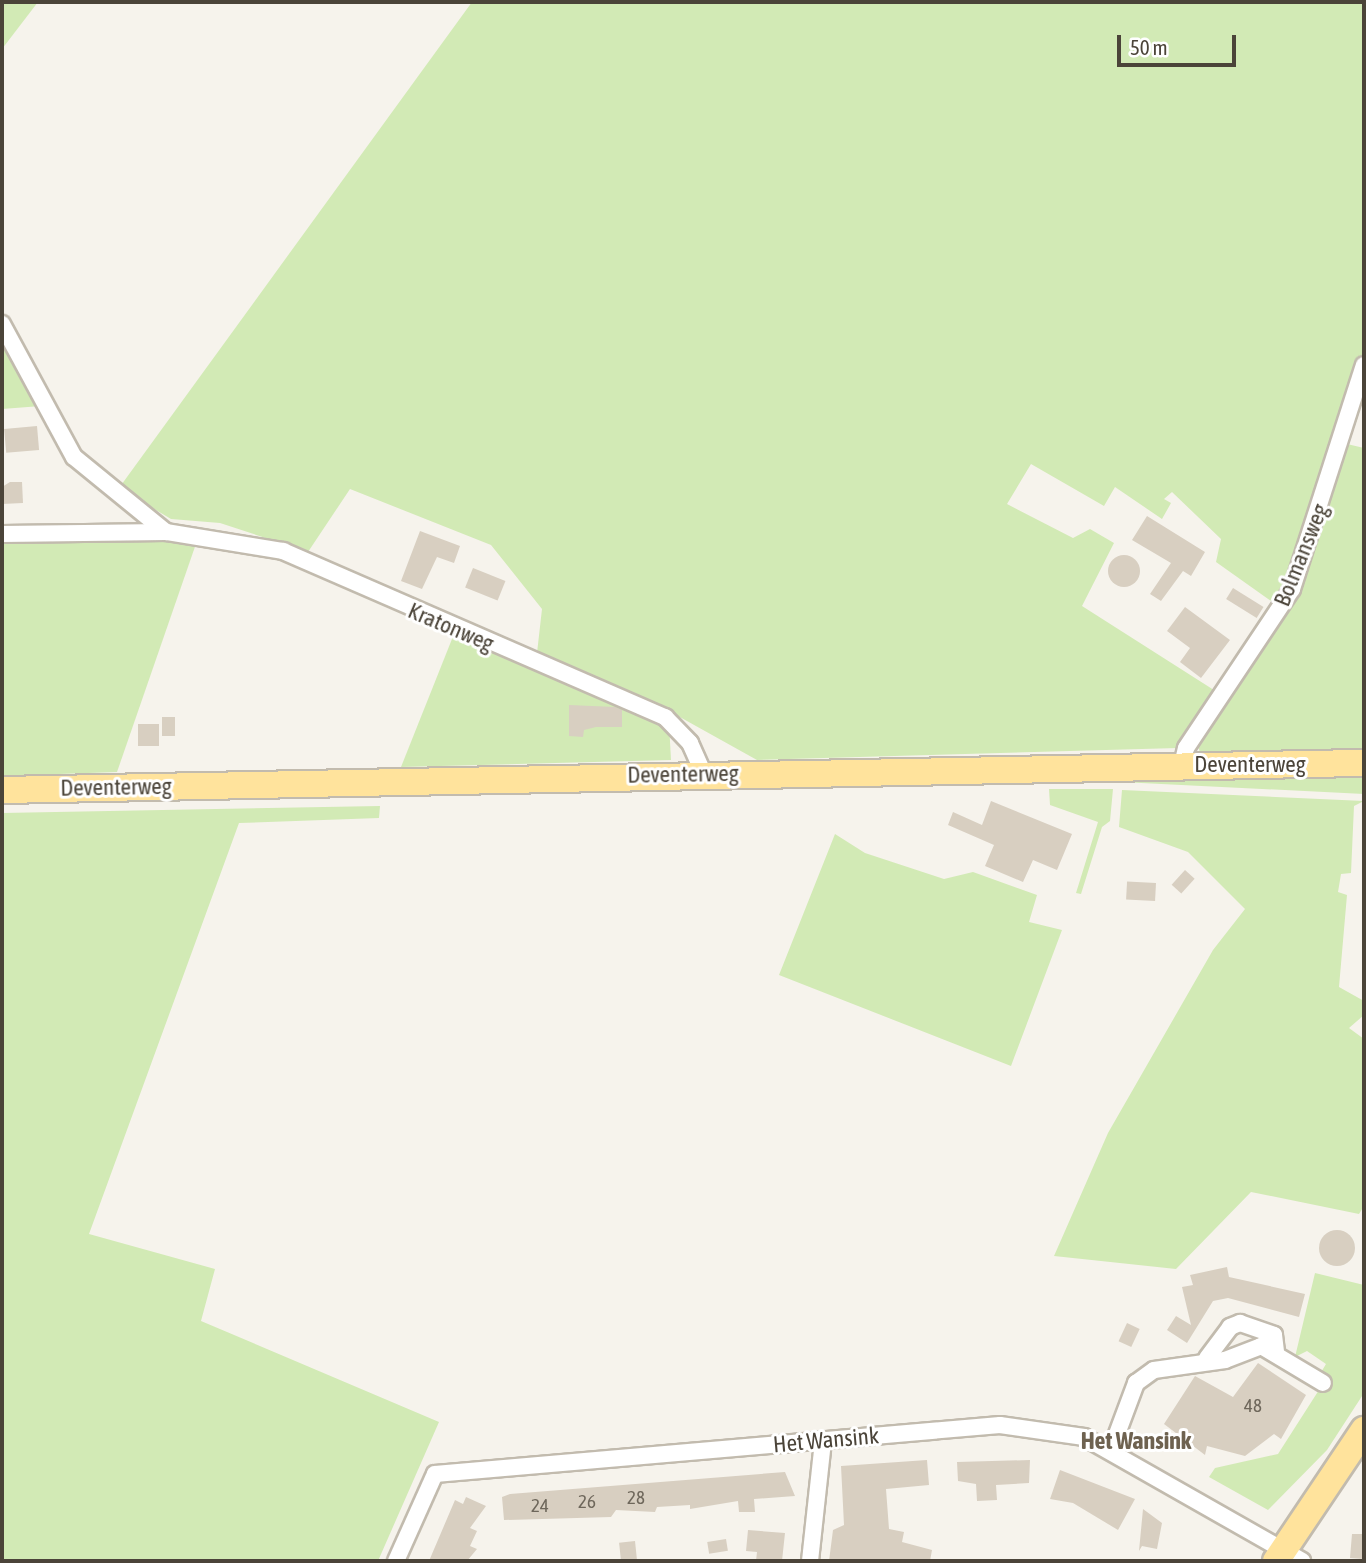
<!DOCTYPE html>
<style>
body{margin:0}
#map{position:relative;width:1366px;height:1563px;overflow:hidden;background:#f6f3ec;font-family:"Asap Condensed",sans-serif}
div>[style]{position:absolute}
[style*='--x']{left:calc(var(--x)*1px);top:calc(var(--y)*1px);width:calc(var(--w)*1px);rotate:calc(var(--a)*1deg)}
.green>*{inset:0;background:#d2eab5}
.building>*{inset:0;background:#d8cfc1;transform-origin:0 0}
.round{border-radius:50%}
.roads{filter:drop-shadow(2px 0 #c2bbae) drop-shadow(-2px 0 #c2bbae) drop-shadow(0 2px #c2bbae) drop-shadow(0 -2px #c2bbae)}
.minor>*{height:16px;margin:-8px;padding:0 8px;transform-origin:8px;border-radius:8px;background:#fff}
.primary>*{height:26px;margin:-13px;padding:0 13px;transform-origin:13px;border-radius:13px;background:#ffe39c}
span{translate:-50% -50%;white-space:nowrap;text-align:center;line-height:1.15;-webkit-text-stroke:6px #fff;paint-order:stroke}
.number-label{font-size:19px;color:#6e675b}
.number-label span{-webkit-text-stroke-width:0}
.street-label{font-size:23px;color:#4b4439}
.neighbourhood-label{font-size:24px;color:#6e6250;font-weight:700}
.frame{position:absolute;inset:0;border:4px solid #4b4439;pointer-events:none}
.scale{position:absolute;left:1117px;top:35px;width:119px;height:32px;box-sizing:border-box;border:4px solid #4b4439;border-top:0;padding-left:9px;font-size:21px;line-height:24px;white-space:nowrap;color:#4b4439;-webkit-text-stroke:5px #fff;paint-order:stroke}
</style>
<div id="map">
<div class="green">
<div style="clip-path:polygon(2px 2px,38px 2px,2px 49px)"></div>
<div style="clip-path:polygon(472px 2px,1364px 2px,1364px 350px,1299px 551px,1275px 604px,1216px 562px,1221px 539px,1172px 492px,1164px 499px,1171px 503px,1162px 519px,1115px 487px,1104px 506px,1031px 464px,1007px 504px,1073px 538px,1090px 529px,1114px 543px,1082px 606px,1217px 692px,1178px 748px,757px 760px,651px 701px,537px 653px,542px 609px,491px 545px,350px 489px,308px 552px,220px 523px,171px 519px,119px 488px)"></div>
<div style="clip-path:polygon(2px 338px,41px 406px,2px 409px)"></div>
<div style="clip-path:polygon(1347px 444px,1364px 448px,1364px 754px,1201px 756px,1198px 746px,1286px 612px)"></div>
<div style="clip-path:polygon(4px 536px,198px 538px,117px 772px,2px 776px)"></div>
<div style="clip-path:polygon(454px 634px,669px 723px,671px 760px,401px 767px)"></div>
<div style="clip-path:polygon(1364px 773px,1364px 794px,1121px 782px,1123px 777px)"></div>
<div style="clip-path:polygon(1049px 789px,1113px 789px,1110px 821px,1102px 827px,1081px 894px,1076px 893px,1098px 822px,1050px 805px)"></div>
<div style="clip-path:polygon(1122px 790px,1364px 801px,1354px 806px,1351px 873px,1341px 874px,1338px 892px,1347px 895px,1339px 987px,1364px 1001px,1364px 1015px,1349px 1028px,1364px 1039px,1364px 1206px,1359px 1214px,1251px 1192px,1176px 1269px,1054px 1256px,1108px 1133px,1213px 950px,1245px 909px,1188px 852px,1119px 827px)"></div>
<div style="clip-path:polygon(380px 806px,379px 818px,239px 823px,89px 1234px,215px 1269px,201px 1321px,439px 1422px,378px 1561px,2px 1561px,2px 813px)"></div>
<div style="clip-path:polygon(835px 834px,865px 853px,944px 879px,973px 872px,1037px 895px,1029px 922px,1062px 930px,1011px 1066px,779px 975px)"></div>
<div style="clip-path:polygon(1315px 1273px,1364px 1285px,1364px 1393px,1327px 1450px,1268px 1510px,1209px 1477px,1215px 1468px,1278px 1454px,1326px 1379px,1320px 1374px,1326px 1364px,1307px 1351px,1295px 1357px)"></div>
</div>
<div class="building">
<div style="left:37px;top:426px;width:24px;height:33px;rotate:85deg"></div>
<div style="clip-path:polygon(10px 482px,22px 482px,23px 503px,2px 504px,2px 487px)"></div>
<div style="clip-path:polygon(1147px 516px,1205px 552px,1191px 576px,1183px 571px,1161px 601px,1150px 594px,1171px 563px,1132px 540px)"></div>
<div style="clip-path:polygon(420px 531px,460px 546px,454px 563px,437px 557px,422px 589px,401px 581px)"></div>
<div class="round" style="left:1108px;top:555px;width:32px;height:32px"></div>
<div style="left:473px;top:568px;width:35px;height:21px;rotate:22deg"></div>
<div style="left:1233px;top:588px;width:36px;height:13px;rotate:32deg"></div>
<div style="clip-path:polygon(1185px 607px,1230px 640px,1201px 678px,1180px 662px,1190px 648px,1167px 631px)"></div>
<div style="clip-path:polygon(569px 705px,615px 707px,622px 710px,622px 727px,596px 727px,584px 730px,583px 737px,569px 736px)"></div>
<div style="left:162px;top:717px;width:13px;height:19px"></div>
<div style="left:138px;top:724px;width:21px;height:22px"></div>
<div style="clip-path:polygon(991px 801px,1072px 834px,1057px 870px,1033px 860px,1023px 882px,985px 866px,994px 845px,948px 825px,953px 812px,982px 825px)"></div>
<div style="left:1185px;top:870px;width:13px;height:20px;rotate:42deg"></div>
<div style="left:1156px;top:883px;width:18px;height:29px;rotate:93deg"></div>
<div class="round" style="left:1319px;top:1230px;width:36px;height:36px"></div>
<div style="clip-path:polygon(1227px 1267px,1229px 1277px,1305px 1294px,1299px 1317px,1228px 1298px,1213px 1301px,1187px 1343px,1167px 1330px,1176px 1316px,1191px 1325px,1182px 1287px,1193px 1285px,1190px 1275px)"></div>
<div style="left:1127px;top:1323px;width:14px;height:20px;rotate:25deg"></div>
<div style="clip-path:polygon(1258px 1363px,1306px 1395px,1281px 1439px,1274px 1434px,1245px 1456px,1207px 1446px,1205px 1455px,1164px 1424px,1195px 1376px,1233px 1397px)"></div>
<div style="clip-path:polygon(927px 1460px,929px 1485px,886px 1489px,889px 1529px,904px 1532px,902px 1542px,932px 1550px,930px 1561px,829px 1561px,833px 1530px,844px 1525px,841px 1466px)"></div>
<div style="clip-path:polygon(1030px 1460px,1029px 1483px,996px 1485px,997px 1500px,977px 1501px,976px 1484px,958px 1481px,957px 1462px)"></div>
<div style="clip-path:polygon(1060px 1470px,1135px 1499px,1118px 1530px,1073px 1503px,1050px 1499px)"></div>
<div style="clip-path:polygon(785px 1472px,795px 1496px,754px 1499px,755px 1512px,739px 1512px,738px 1501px,690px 1509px,690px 1505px,657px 1507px,655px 1512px,616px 1510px,611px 1517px,504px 1520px,502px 1497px,510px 1494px)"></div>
<div style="clip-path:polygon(466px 1497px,486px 1506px,470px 1528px,477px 1531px,470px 1546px,477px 1549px,467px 1561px,429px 1561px,455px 1500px,463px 1504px)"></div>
<div style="clip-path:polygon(1143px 1509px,1162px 1523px,1157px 1549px,1142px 1546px,1139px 1551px)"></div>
<div style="clip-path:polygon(748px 1530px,785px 1533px,782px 1561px,756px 1561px,757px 1552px,746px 1551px)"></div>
<div style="clip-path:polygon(1352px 1534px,1364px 1534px,1364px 1559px,1350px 1558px)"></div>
<div style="left:726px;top:1539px;width:12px;height:19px;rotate:81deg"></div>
<div style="left:635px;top:1541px;width:20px;height:16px;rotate:84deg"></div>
</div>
<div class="roads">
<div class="minor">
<div style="--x:2;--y:324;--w:151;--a:61.6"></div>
<div style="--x:74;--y:457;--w:119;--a:39.2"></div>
<div style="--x:2;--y:534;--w:164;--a:-0.7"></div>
<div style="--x:166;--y:532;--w:119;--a:9.2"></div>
<div style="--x:283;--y:551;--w:417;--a:23.5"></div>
<div style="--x:665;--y:717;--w:36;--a:46"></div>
<div style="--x:690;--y:743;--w:34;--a:66"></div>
<div style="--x:1182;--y:765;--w:17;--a:-77"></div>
<div style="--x:1186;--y:748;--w:191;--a:-56.3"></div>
<div style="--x:1292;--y:589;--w:235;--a:-72.2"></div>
<div style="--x:1207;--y:1358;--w:39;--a:-53"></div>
<div style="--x:1230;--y:1327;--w:11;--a:-22"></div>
<div style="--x:1240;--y:1323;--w:36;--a:19"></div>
<div style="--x:1274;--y:1335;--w:16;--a:83"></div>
<div style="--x:1111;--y:1450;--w:72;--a:-69.5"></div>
<div style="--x:1136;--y:1383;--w:22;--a:-36"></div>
<div style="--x:1154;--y:1370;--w:72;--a:-8"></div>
<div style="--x:1225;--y:1360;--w:39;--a:-21"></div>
<div style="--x:1261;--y:1346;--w:72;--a:30.8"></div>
<div style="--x:396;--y:1561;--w:95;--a:-65.9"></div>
<div style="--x:435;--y:1474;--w:567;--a:-4.96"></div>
<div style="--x:1000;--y:1425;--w:85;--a:8.1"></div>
<div style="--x:1084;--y:1437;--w:251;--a:29.6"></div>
<div style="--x:810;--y:1561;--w:121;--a:-83.8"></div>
</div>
<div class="primary">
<div style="--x:2;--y:790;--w:1362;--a:-1.14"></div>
<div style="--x:1276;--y:1561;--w:158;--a:-56.1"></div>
</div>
</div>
<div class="number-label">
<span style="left:1253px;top:1406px">48</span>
<span style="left:636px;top:1498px">28</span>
<span style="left:587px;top:1502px">26</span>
<span style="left:540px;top:1506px">24</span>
</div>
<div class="street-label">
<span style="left:1301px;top:555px;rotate:-68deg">Bolmansweg</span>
<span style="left:451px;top:627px;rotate:23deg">Kratonweg</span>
<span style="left:1250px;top:764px">Deventerweg</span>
<span style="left:683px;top:774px;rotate:-1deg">Deventerweg</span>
<span style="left:116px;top:787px;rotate:-1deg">Deventerweg</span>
<span style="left:826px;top:1440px;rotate:-5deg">Het Wansink</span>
</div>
<div class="neighbourhood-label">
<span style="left:1136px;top:1441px">Het Wansink</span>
</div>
<div class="frame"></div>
<div class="scale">50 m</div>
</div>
